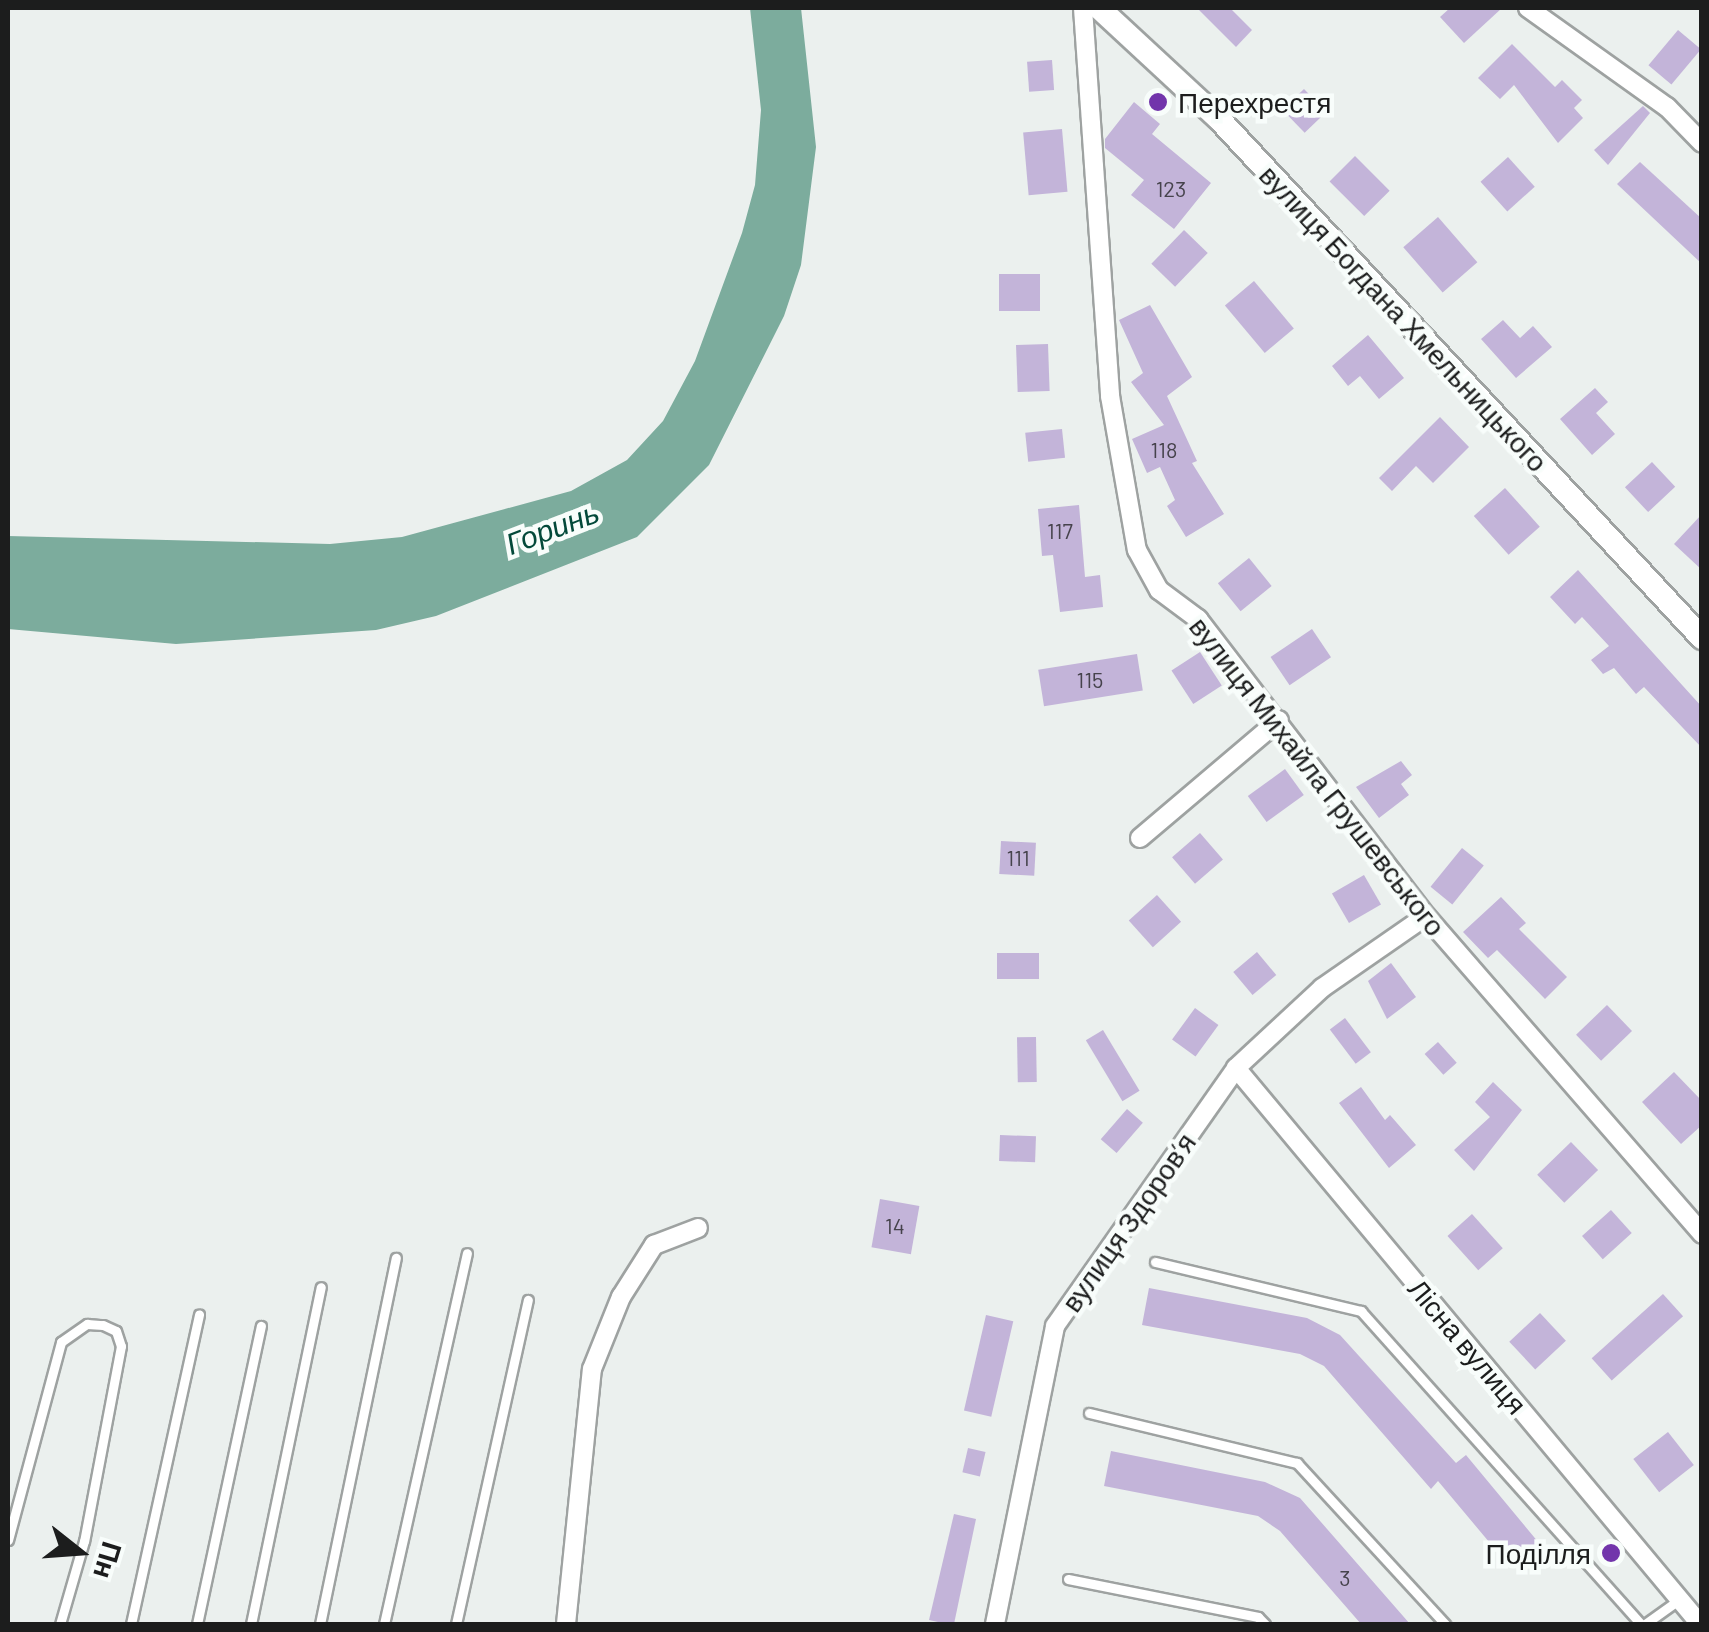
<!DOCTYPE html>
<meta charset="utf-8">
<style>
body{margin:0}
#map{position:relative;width:1709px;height:1632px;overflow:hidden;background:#ebf0ee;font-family:Barlow,sans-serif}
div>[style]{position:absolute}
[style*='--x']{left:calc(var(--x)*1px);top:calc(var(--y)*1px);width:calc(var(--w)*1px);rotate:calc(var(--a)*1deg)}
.water>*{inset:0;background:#7cac9d}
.building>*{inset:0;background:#c3b4d9;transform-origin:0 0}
.roads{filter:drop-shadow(2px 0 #9ea2a1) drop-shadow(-2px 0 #9ea2a1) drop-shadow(0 2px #9ea2a1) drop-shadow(0 -2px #9ea2a1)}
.service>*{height:9px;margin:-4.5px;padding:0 4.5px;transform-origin:4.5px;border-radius:4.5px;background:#fff}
.minor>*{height:18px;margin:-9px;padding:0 9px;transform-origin:9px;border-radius:9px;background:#fff}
.tertiary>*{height:22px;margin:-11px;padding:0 11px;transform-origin:11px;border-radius:11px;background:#fff}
.dots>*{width:28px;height:28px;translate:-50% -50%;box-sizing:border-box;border:5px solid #f8fdfb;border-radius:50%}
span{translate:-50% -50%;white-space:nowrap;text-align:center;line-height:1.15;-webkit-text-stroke:9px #f8fdfb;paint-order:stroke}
.number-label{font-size:22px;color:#46434c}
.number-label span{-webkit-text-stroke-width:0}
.poi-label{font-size:28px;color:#1c1d1d}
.left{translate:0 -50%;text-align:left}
.right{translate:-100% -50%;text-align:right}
.street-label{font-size:28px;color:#1c1d1d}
.water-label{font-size:30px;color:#03493a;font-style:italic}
.frame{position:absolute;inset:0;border:10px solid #1c1d1d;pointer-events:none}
.north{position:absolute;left:30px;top:1502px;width:100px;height:100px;-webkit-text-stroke:8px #f8fdfb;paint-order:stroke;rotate:107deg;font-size:28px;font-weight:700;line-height:40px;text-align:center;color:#1c1d1d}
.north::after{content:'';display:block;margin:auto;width:35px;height:45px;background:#1c1d1d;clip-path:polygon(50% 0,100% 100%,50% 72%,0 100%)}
</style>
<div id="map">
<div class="water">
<div style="clip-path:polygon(750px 8px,801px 8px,816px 147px,801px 265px,784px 316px,709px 465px,637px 537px,436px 616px,376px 630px,176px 644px,8px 629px,8px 536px,330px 544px,402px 537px,571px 491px,627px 460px,663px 421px,695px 361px,742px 233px,755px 185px,761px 110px)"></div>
</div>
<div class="building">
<div style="clip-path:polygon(1197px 8px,1230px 8px,1252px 30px,1236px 47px)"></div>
<div style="clip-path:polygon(1450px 8px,1502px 8px,1464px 43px,1440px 17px)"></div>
<div style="left:1678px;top:30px;width:30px;height:46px;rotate:40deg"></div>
<div style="clip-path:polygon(1512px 44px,1555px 87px,1562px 80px,1582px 100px,1574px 108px,1583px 118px,1558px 143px,1514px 85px,1500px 99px,1478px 78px)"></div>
<div style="left:1052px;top:60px;width:30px;height:25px;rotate:86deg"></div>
<div style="left:1304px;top:89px;width:32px;height:30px;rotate:46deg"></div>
<div style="clip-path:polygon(1134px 102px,1160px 124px,1152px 134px,1211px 183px,1174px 229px,1131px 195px,1144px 180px,1105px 148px,1105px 139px)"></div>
<div style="clip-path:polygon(1643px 106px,1650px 113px,1608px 165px,1594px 150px)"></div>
<div style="left:1062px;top:129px;width:63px;height:39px;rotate:85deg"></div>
<div style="left:1355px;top:156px;width:49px;height:36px;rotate:45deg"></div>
<div style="left:1508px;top:157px;width:40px;height:37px;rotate:48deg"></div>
<div style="clip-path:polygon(1640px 162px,1702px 219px,1702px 264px,1617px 184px)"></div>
<div style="left:1438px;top:217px;width:60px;height:46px;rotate:49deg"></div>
<div style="left:1184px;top:230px;width:33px;height:47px;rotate:44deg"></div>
<div style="left:1040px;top:274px;width:37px;height:41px;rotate:90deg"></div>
<div style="left:1254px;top:281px;width:62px;height:38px;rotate:50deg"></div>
<div style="clip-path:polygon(1150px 305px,1192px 377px,1167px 396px,1197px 461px,1192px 463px,1224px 514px,1186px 537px,1167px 506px,1175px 500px,1160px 467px,1147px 473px,1132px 439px,1164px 425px,1131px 382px,1143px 373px,1119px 320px)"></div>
<div style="clip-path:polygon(1503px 320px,1520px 338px,1533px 326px,1552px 347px,1516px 378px,1481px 339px)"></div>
<div style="clip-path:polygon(1368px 335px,1404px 378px,1379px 399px,1360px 376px,1348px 386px,1332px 366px)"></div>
<div style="left:1048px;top:344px;width:47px;height:32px;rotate:88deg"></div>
<div style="clip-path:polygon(1595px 388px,1608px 402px,1596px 413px,1615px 434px,1592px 455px,1560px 419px)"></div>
<div style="clip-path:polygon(1440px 417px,1469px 447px,1433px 483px,1416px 466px,1392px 491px,1379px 478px)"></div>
<div style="left:1062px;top:429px;width:29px;height:37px;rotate:84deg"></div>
<div style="left:1652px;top:462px;width:34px;height:37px;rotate:47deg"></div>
<div style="left:1505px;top:488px;width:52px;height:42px;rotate:48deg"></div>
<div style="clip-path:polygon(1079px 505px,1085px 577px,1100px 575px,1103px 607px,1060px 612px,1053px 555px,1042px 556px,1038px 509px)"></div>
<div style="clip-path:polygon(1702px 514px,1702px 570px,1674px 544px)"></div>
<div style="left:1249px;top:558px;width:36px;height:40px;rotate:51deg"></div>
<div style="clip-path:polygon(1578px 570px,1702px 707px,1702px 748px,1644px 687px,1636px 694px,1614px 668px,1603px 674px,1591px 660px,1609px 646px,1582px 617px,1575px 624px,1550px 597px)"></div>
<div style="left:1312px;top:629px;width:34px;height:50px;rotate:56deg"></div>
<div style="left:1200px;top:652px;width:40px;height:34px;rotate:57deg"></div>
<div style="left:1137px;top:654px;width:37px;height:100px;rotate:81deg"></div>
<div style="clip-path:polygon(1401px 761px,1412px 775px,1401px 784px,1409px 795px,1379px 818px,1356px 787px)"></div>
<div style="left:1285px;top:769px;width:32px;height:46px;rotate:54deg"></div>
<div style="left:1200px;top:833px;width:35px;height:37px;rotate:49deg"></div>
<div style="left:1001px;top:841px;width:35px;height:33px;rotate:3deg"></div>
<div style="left:1462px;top:848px;width:28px;height:50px;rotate:39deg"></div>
<div style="left:1364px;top:875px;width:34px;height:37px;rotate:60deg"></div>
<div style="left:1157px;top:895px;width:36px;height:38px;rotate:48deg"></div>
<div style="clip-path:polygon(1501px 897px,1526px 923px,1519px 929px,1567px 977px,1545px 999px,1497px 950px,1488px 958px,1463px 932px)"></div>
<div style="left:1257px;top:952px;width:30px;height:31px;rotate:50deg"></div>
<div style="left:1039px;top:953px;width:26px;height:42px;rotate:90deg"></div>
<div style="clip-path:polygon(1391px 963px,1416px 997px,1387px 1019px,1368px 981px)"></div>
<div style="left:1607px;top:1005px;width:36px;height:43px;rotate:46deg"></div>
<div style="left:1195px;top:1008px;width:29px;height:39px;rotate:36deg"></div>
<div style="left:1345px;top:1018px;width:43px;height:19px;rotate:53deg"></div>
<div style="left:1103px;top:1030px;width:71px;height:20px;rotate:59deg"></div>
<div style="left:1036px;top:1037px;width:45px;height:19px;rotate:89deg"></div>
<div style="left:1438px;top:1042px;width:28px;height:18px;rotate:48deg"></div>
<div style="clip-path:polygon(1674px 1072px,1702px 1101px,1702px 1125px,1681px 1144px,1642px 1102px)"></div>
<div style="clip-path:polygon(1493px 1082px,1522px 1110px,1474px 1171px,1454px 1150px,1490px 1117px,1475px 1102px)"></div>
<div style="clip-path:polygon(1361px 1087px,1385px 1120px,1390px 1115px,1416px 1145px,1389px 1168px,1339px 1103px)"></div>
<div style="left:1127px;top:1109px;width:21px;height:40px;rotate:41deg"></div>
<div style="left:1000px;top:1135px;width:36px;height:26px;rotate:2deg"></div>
<div style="left:1571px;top:1142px;width:39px;height:47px;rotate:46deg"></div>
<div style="left:880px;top:1199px;width:40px;height:49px;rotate:10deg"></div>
<div style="left:1611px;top:1210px;width:31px;height:39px;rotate:48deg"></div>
<div style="left:1472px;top:1214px;width:46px;height:33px;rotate:48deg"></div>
<div style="clip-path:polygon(1149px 1288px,1307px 1318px,1340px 1335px,1456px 1463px,1466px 1455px,1539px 1543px,1510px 1567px,1438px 1481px,1431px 1489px,1324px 1366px,1300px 1354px,1142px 1325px)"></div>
<div style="left:1663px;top:1294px;width:30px;height:96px;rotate:48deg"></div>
<div style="left:1540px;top:1313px;width:38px;height:42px;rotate:47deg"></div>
<div style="left:986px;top:1315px;width:28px;height:98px;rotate:13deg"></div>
<div style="left:1668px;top:1432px;width:42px;height:44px;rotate:52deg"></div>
<div style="left:968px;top:1448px;width:18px;height:25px;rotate:13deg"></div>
<div style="clip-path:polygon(1111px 1451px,1265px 1482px,1300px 1498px,1410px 1624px,1361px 1624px,1280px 1531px,1258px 1516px,1104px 1486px)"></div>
<div style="clip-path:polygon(954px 1514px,976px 1519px,954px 1624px,947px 1624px,929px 1620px)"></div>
</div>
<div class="roads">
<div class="service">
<div style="--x:1155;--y:1262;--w:212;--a:13.4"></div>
<div style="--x:1361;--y:1311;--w:420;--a:48.2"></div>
<div style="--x:1089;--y:1413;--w:214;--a:13.5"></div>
<div style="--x:1297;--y:1463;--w:219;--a:47.4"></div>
<div style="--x:8;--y:1540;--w:205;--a:-75"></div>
<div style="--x:61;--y:1342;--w:32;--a:-35"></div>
<div style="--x:87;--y:1324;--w:16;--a:4"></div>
<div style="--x:103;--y:1325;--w:14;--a:25"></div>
<div style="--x:116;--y:1331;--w:16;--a:72"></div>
<div style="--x:121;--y:1346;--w:198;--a:100.7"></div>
<div style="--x:84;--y:1541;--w:86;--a:106.1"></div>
<div style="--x:1068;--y:1579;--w:194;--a:11.3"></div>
<div style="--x:1258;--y:1617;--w:10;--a:45"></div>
<div style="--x:131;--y:1624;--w:317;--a:-77.6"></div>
<div style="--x:197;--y:1624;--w:305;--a:-77.9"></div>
<div style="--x:251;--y:1624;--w:344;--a:-78.3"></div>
<div style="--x:320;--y:1624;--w:374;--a:-78.3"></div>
<div style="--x:384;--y:1624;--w:380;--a:-77.4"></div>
<div style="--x:456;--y:1624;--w:332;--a:-77.5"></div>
<div style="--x:1645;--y:1624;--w:43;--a:-35.5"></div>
</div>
<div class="minor">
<div style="--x:1083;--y:8;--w:389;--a:86"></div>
<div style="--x:1110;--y:396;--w:156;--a:80.1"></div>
<div style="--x:1137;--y:550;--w:46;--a:61.2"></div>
<div style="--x:1159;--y:590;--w:49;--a:36.6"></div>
<div style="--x:1198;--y:619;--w:374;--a:52.5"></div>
<div style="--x:1426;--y:916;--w:421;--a:49"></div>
<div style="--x:1528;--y:8;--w:171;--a:35.5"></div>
<div style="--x:1667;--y:107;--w:50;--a:45.8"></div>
<div style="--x:1140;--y:838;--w:182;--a:-40.3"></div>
<div style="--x:1236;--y:1068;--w:724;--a:50.15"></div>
<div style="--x:566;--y:1624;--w:256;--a:-84.2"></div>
<div style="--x:592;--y:1369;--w:78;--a:-68.1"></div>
<div style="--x:621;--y:1297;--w:62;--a:-57.6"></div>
<div style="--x:654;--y:1245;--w:47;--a:-21.1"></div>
<div style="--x:995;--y:1624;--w:304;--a:-78.6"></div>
<div style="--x:1055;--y:1326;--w:315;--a:-54.9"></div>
<div style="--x:1236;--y:1068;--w:117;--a:-42.9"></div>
<div style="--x:1322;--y:988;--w:126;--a:-34.7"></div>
</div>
<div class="tertiary">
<div style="--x:1099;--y:8;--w:163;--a:42.8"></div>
<div style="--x:1219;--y:119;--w:709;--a:47.06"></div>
</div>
</div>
<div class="dots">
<div style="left:1158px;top:102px;background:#7235ab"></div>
<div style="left:1611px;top:1553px;background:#7235ab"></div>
</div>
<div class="number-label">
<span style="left:1171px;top:189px">123</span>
<span style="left:1164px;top:450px">118</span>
<span style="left:1060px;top:531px">117</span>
<span style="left:1090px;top:680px">115</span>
<span style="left:1018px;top:858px">111</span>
<span style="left:895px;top:1226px">14</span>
<span style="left:1345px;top:1578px">3</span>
</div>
<div class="poi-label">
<span class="left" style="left:1178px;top:102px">Перехрестя</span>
<span class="right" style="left:1591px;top:1553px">Поділля</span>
</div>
<div class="street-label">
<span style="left:1404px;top:318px;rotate:47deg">вулиця Богдана Хмельницького</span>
<span style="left:1318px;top:776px;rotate:52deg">вулиця Михайла Грушевського</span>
<span style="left:1128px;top:1222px;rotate:-55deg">вулиця Здоровʼя</span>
<span style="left:1468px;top:1346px;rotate:50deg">Лісна вулиця</span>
</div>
<div class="water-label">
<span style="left:552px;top:527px;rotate:-21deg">Горинь</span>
</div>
<div class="frame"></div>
<div class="north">Пн</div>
</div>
